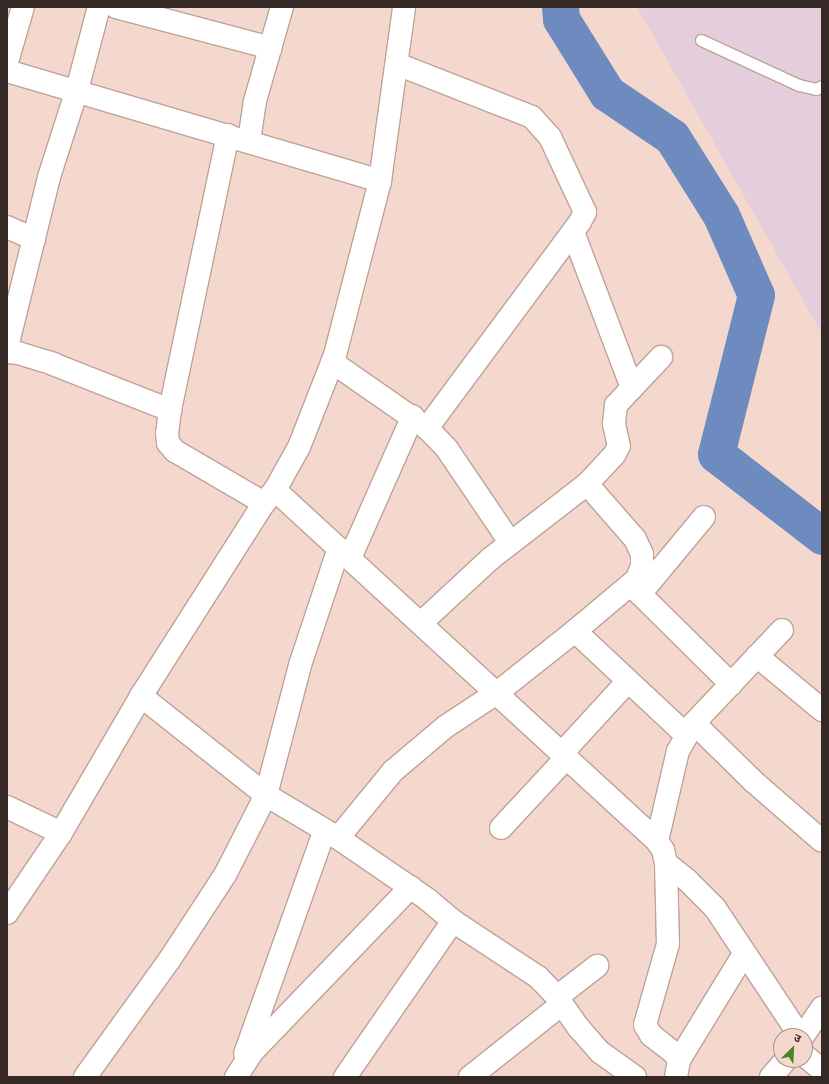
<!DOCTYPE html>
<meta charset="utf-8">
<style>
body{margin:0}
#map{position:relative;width:829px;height:1084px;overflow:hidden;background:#f5d8cd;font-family:"Open Sans","Noto Sans Devanagari",sans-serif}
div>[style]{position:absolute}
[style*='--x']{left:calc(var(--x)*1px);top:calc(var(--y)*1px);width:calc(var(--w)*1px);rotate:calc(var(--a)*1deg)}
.industrial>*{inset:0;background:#e4cedc}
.river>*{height:37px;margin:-18.5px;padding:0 18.5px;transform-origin:18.5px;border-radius:18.5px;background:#6e8bbf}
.roads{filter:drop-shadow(1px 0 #bea298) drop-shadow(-1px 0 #bea298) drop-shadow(0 1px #bea298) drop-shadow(0 -1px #bea298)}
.lane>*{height:11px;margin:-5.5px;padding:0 5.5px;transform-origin:5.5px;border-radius:5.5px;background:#fff}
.street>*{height:22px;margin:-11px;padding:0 11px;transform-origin:11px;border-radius:11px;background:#fff}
span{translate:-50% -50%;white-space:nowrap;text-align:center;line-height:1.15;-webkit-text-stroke:4px #f5d8cd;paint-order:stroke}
.frame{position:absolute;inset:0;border:8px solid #342925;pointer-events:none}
.north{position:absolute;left:773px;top:1028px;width:40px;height:40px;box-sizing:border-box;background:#f5d8cd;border:1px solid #a8928a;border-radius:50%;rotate:24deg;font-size:11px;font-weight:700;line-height:16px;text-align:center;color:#342925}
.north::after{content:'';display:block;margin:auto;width:14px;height:18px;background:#4a8522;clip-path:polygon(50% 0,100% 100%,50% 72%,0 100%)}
</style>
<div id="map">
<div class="industrial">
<div style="clip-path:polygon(637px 7px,822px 7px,822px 334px)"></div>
</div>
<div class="river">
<div style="--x:560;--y:7;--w:12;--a:85"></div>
<div style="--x:561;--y:19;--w:87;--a:58.1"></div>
<div style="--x:607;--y:93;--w:78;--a:34.1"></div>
<div style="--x:672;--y:137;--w:92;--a:57.9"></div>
<div style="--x:721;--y:215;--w:87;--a:66.4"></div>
<div style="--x:756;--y:295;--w:164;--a:104.1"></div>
<div style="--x:716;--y:454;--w:134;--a:37.7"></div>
</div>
<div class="roads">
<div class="lane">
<div style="--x:701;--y:40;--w:108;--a:24.7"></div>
<div style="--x:799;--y:85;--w:17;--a:13"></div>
<div style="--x:816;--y:89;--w:7;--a:-27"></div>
</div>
<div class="street">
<div style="--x:116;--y:7;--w:160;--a:14.8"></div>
<div style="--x:7;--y:62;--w:57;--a:-73.8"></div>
<div style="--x:397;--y:64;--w:145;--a:21.4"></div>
<div style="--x:532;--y:117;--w:27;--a:48"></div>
<div style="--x:550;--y:137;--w:83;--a:65"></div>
<div style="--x:585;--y:212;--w:11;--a:117"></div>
<div style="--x:580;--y:222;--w:257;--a:126.6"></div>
<div style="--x:7;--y:71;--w:389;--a:16.4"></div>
<div style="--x:249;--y:141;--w:40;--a:-81.5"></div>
<div style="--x:255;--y:101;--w:98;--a:-74"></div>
<div style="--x:7;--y:227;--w:30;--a:24"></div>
<div style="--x:573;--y:232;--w:167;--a:69.3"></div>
<div style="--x:7;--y:347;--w:175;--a:-76.1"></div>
<div style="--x:49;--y:177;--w:91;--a:-72.2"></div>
<div style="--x:77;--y:90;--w:86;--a:-75.2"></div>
<div style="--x:7;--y:352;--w:11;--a:5"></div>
<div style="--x:18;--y:353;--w:37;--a:17"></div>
<div style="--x:53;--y:364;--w:126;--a:21.5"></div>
<div style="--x:170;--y:410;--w:281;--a:-78.1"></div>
<div style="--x:332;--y:362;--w:116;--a:34.8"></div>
<div style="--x:427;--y:428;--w:29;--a:46"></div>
<div style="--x:447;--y:449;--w:112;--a:55.9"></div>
<div style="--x:170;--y:410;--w:23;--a:97"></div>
<div style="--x:167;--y:433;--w:10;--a:84"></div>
<div style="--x:168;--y:443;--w:11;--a:49"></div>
<div style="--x:175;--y:451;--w:103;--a:30.3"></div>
<div style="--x:275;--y:490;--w:519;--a:42.58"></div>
<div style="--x:657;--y:841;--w:11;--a:56"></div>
<div style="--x:663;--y:850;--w:13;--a:77"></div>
<div style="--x:666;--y:863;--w:81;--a:88.6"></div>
<div style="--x:668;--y:944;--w:84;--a:105.9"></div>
<div style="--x:645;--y:1025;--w:12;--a:59"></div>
<div style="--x:651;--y:1035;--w:29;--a:38"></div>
<div style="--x:674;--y:1053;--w:9;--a:54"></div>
<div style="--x:679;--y:1060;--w:17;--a:100"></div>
<div style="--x:350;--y:558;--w:155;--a:-66.1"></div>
<div style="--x:631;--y:585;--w:141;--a:44.7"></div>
<div style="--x:640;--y:594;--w:100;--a:-50.3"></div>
<div style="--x:421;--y:623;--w:94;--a:-42.8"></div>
<div style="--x:490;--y:559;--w:123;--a:-37.7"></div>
<div style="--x:587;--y:484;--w:40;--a:-47"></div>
<div style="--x:614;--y:455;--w:10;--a:-61"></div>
<div style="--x:619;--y:446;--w:23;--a:-103"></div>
<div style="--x:614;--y:424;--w:19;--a:-84"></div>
<div style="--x:616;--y:405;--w:66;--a:-46.8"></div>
<div style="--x:575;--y:631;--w:152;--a:43.1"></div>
<div style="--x:757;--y:656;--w:85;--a:39.7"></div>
<div style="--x:141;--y:696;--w:159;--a:38.4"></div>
<div style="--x:266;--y:795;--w:84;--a:30.8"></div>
<div style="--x:338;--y:838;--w:108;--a:34.4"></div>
<div style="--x:427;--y:899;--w:34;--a:40"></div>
<div style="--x:453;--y:921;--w:102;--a:33.4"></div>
<div style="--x:538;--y:977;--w:28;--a:46"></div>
<div style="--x:557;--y:997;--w:38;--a:55"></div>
<div style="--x:579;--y:1028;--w:32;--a:49"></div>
<div style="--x:600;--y:1052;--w:43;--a:35.5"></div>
<div style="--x:694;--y:723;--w:128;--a:-46.6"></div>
<div style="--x:563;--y:752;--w:96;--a:-47.5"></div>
<div style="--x:7;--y:807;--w:60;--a:25.7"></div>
<div style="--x:501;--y:828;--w:97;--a:-47.1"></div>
<div style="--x:338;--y:838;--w:87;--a:-50.6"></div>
<div style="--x:393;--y:771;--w:68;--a:-40.2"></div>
<div style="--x:445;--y:727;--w:64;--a:-33.4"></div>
<div style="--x:498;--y:692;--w:98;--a:-38.4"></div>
<div style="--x:575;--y:631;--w:81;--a:-40"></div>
<div style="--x:637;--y:579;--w:14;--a:-69"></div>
<div style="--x:642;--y:566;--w:12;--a:-90"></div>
<div style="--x:642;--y:554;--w:17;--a:-115"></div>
<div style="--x:635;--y:539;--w:73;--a:-131.1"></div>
<div style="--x:657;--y:841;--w:92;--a:-76.9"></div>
<div style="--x:678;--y:751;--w:32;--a:-60"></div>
<div style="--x:694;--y:723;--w:83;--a:44.5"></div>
<div style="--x:753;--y:781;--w:91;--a:41"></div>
<div style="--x:666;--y:863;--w:28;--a:39"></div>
<div style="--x:688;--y:881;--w:38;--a:45"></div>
<div style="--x:715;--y:908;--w:154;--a:56.4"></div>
<div style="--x:7;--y:913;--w:97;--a:-56"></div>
<div style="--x:61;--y:833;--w:159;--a:-59.7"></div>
<div style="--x:141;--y:696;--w:229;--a:-57.5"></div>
<div style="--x:264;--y:503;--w:17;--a:-50"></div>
<div style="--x:275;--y:490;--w:49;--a:-60.8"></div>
<div style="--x:299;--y:447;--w:99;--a:-68.6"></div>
<div style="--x:335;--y:355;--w:180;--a:-75.5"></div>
<div style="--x:380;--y:181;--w:176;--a:-82.1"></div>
<div style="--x:557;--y:997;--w:51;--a:-37.8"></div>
<div style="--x:803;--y:1036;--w:34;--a:-56"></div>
<div style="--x:245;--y:1054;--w:236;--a:-70.4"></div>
<div style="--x:805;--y:1056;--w:22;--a:39"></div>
<div style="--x:679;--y:1060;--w:124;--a:-58.5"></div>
<div style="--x:85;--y:1077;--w:145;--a:-54.2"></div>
<div style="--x:170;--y:959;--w:100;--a:-56.8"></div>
<div style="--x:225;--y:875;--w:90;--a:-62.9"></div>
<div style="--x:266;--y:795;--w:134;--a:-75.3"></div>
<div style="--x:300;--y:665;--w:123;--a:-71.6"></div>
<div style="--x:236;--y:1077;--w:30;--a:-57"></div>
<div style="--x:252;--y:1052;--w:229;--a:-46.1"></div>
<div style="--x:345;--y:1077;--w:190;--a:-55.3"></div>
<div style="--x:470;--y:1077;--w:117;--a:-38.4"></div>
<div style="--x:771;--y:1077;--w:23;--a:-49"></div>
</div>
</div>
<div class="frame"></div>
<div class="north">उ</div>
</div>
